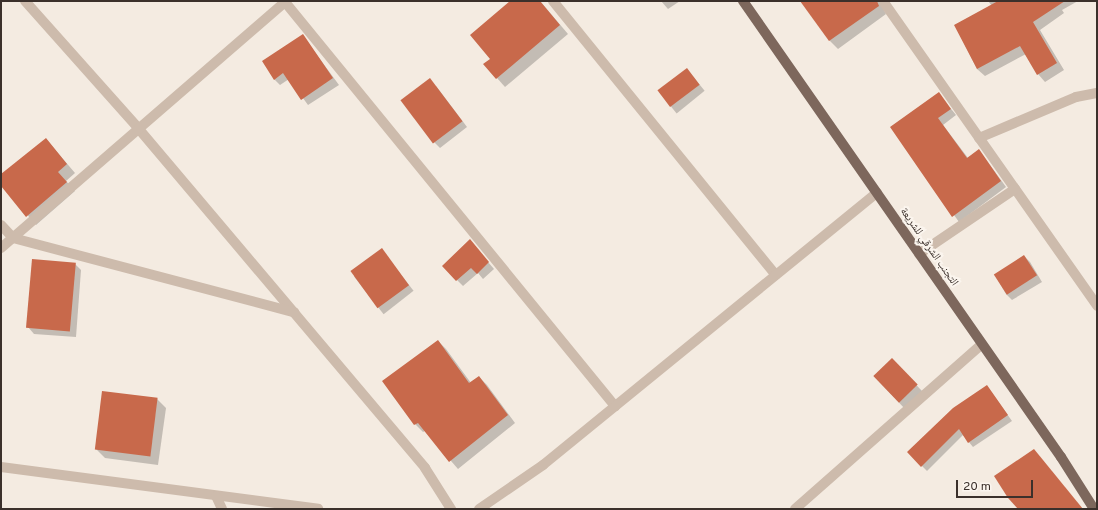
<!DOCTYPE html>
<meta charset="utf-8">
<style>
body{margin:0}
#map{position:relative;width:1098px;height:510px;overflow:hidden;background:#f4ebe1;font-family:Overpass,"Noto Naskh Arabic",sans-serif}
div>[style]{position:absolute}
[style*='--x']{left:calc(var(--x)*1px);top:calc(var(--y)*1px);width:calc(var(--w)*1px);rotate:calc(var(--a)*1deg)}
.shadow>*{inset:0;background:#0003;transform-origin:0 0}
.building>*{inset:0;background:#c8694b;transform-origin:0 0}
.minor>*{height:10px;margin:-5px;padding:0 5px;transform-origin:5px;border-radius:5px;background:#cdbbac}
.major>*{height:10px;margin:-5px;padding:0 5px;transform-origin:5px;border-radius:5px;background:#7d675c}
span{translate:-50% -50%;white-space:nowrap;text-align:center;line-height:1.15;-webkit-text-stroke:4px #fbf5ee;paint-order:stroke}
.street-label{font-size:11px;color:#3b302b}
.frame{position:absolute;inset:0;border:2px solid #3b302b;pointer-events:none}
.scale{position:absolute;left:956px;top:480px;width:77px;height:18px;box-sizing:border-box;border:2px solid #3b302b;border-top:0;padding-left:5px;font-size:12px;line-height:14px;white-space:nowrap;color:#3b302b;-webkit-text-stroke:3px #fbf5ee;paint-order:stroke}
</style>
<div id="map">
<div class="shadow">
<div style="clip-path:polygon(512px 1px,540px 1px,568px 34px,505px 87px,497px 78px,491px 59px)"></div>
<div style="clip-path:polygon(661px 1px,680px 1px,668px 9px)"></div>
<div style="clip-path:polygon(802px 1px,885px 1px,884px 10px,886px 14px,838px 49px,830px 41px)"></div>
<div style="clip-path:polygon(988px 1px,1078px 1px,1062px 10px,1064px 13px,1040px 30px,1064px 70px,1045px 82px,1038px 74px,1026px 54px,985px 76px,977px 69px,955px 25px,992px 6px)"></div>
<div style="clip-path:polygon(303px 36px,339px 85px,308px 105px,289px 79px,280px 85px,274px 79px)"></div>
<div style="left:687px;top:69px;width:28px;height:36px;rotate:51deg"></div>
<div style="clip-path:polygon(436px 86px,467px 127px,440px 148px,434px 142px)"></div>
<div style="clip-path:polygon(939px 94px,956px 115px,943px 125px,968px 158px,979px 150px,1006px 187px,959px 222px,891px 127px)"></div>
<div style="clip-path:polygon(46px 139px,75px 173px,66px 181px,75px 191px,36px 225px,1px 184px,1px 175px)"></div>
<div style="clip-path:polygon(470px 241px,494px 269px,483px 279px,478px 273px,463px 286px,443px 266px)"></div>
<div style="left:384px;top:253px;width:48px;height:38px;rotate:52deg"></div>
<div style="clip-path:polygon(1024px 256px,1030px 262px,1042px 282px,1012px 300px,1006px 294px,995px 275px)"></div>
<div style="clip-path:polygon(75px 264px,81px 270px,76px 337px,34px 334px,28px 327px)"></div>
<div style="clip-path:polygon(438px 341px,446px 349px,471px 383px,479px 377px,487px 385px,515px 423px,458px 469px,425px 431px,423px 432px,415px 424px)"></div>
<div style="clip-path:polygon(898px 366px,923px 392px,905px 409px,874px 376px)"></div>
<div style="clip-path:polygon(987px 386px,1012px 421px,973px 447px,963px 435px,927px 471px,908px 452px)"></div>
<div style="clip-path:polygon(157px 399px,166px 408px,158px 465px,105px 458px,96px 449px)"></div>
</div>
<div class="building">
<div style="clip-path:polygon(510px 1px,540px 1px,560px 25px,496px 79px,483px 64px,490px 59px,470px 35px)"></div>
<div style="clip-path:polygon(800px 1px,877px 1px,879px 6px,829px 41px)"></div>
<div style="clip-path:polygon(998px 1px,1065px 1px,1033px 22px,1057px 63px,1037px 75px,1020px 46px,977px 69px,954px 25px)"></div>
<div style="clip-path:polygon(303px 34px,333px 78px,301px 100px,283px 73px,274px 80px,262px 61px)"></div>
<div style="left:687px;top:68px;width:21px;height:37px;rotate:53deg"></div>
<div style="left:430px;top:78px;width:54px;height:37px;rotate:53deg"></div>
<div style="clip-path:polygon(939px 92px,951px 109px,938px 118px,967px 158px,979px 149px,1001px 181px,952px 217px,890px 127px)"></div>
<div style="clip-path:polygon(46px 138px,67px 164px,58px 172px,67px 182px,26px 217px,1px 186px,1px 174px)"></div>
<div style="clip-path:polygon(470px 239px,489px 262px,477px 274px,471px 268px,456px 281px,442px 266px)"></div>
<div style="left:382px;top:248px;width:46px;height:39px;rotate:54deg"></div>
<div style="left:1024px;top:255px;width:24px;height:36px;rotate:57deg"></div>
<div style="left:32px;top:259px;width:44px;height:69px;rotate:5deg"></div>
<div style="clip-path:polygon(438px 340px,469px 383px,479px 376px,508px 415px,449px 462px,418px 423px,414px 425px,382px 381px)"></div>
<div style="left:892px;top:358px;width:37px;height:26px;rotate:46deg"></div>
<div style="clip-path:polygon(987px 385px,1008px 415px,968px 443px,959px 429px,921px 467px,907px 452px,953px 408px)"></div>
<div style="left:102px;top:391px;width:56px;height:59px;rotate:7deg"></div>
<div style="clip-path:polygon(1034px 449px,1083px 509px,1018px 509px,1008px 498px,994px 476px)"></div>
</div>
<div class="minor">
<div style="--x:25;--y:1;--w:170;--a:48.3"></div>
<div style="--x:138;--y:128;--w:445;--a:49.8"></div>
<div style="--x:425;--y:468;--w:49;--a:57.6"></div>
<div style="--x:553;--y:1;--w:353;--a:50.9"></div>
<div style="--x:883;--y:1;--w:373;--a:54.9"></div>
<div style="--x:285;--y:2;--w:522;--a:50.76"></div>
<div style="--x:979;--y:138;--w:105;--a:-22.9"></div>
<div style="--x:1076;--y:97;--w:21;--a:-11"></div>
<div style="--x:1;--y:225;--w:18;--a:47"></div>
<div style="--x:13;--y:238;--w:291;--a:14.8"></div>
<div style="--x:1;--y:248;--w:377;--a:-40.9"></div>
<div style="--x:919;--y:254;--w:116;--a:-34.1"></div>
<div style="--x:1;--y:467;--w:320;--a:7.5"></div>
<div style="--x:216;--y:496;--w:14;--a:65"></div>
<div style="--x:479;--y:509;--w:78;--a:-34.5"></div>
<div style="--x:543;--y:465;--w:431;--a:-39.2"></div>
<div style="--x:795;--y:509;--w:249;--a:-41.4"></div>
</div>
<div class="major">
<div style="--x:743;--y:1;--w:556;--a:55.11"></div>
<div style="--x:1061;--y:457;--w:62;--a:57.6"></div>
</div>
<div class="street-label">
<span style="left:929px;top:247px;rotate:55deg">التجنب الشرقي للشريعة</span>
</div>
<div class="frame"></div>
<div class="scale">20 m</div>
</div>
